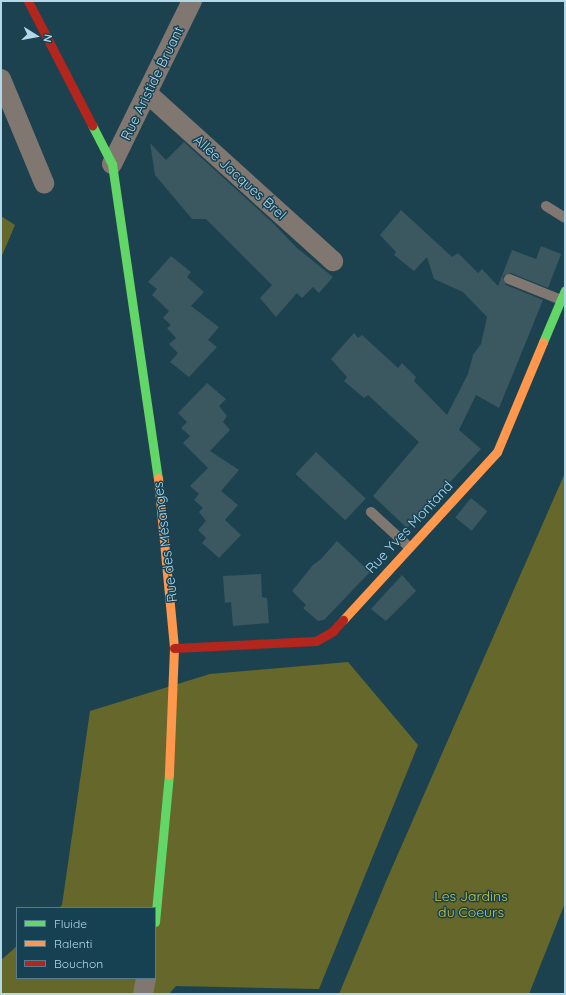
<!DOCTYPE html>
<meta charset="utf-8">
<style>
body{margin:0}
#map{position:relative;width:566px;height:995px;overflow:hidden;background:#1d424f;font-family:Quicksand,sans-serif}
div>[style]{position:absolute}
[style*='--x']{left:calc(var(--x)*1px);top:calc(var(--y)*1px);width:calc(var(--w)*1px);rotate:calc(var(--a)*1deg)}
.green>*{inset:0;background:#65682a}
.building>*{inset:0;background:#3b5760;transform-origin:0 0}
.lane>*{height:10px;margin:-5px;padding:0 5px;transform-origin:5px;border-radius:5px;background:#807771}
.street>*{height:20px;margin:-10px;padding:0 10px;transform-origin:10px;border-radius:10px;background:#807771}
.fast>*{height:9px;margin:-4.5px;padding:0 4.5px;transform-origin:4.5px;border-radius:4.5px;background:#63d668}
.slow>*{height:9px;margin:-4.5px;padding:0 4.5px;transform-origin:4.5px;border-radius:4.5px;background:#ff974d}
.jam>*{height:9px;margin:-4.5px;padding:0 4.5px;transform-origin:4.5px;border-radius:4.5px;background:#b3261e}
span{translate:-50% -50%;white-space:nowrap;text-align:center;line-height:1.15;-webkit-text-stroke:3px #164152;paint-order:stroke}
.street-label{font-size:14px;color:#b3d8ea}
.park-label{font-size:14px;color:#c9c53f}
.frame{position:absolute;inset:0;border:2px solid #b3d8ea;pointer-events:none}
.legend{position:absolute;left:16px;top:907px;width:140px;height:72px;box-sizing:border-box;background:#164152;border:1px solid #557d8f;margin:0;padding:5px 7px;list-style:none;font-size:12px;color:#b3d8ea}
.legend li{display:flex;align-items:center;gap:8px;height:20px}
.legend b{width:20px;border:1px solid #557d8f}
.north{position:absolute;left:16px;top:16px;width:40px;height:40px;-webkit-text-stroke:3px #164152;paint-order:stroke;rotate:101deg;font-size:11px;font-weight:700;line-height:16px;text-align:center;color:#b3d8ea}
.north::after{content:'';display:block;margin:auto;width:14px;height:18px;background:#b3d8ea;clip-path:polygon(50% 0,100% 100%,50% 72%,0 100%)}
</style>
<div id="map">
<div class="green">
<div style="clip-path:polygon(1px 216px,15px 225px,1px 258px)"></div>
<div style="clip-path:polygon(565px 473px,565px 903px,529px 994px,339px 994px,387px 879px)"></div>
<div style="clip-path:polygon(348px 662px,418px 745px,319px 989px,176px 986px,169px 994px,1px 994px,1px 960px,17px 946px,17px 978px,155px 978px,155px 908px,59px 908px,62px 905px,90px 711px,210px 674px)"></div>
</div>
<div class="building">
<div style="clip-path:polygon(184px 142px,273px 223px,297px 248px,333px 277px,319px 293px,313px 287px,302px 298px,297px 293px,276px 317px,260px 298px,272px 285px,206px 219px,192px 219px,155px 175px,150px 143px,166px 160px)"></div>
<div style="clip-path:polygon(401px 210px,452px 257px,458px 253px,478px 273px,482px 269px,498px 286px,512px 250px,536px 259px,541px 246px,561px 254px,548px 288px,511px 273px,503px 276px,506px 285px,543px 300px,499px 408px,476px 395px,459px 430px,481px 449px,407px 528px,373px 496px,419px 442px,368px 395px,364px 398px,344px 381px,347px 377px,331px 359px,354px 333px,358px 338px,362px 335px,398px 368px,402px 363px,416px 377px,414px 381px,447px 415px,468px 374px,473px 355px,481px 344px,487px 317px,463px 292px,434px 279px,427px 257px,414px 271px,394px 255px,396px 252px,380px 235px)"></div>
<div style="clip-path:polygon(171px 256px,191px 272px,187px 277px,204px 292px,191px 306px,219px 327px,208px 340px,217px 347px,189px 377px,170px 362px,178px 353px,169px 344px,176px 338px,167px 328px,171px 325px,163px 318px,169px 311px,152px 295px,157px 289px,148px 282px)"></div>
<div style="clip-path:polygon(207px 383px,226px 399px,219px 406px,227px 416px,223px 422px,230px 430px,210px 451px,239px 470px,221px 491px,238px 505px,225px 520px,241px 535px,219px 558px,202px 543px,206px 538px,198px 530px,206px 521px,199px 512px,203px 508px,194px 500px,199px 494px,190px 486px,208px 468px,183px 443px,190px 436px,181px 428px,187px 422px,178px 413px)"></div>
<div style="left:316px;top:452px;width:68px;height:30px;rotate:43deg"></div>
<div style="left:471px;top:498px;width:21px;height:25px;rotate:39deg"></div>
<div style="clip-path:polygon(337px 541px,370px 572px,324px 620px,318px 621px,303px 608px,306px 605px,292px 591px,313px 565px,321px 559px)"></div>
<div style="clip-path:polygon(261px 574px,262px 597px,267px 598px,269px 623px,233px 626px,231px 602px,225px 603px,223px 576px)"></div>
<div style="clip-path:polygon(402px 575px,416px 591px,386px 621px,371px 609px)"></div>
</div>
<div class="lane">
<div style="--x:546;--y:206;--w:22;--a:32"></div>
<div style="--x:509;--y:279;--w:56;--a:22"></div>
<div style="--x:371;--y:512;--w:52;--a:42.6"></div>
</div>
<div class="street">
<div style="--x:1;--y:79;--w:113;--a:67.5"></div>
<div style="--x:147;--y:93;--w:251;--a:42.1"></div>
<div style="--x:112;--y:164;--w:182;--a:-63.9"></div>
<div style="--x:143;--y:994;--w:16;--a:-79"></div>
</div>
<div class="fast">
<div style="--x:92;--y:125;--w:44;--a:62.9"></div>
<div style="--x:112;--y:164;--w:317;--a:81.7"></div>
<div style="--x:543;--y:342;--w:56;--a:-67.1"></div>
<div style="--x:155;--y:922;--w:148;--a:-84.6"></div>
</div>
<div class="slow">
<div style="--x:158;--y:478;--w:171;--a:84.6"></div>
<div style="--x:174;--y:648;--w:127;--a:92.3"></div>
<div style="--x:343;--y:620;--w:228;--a:-47.5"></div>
<div style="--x:497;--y:452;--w:119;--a:-67.3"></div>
</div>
<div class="jam">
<div style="--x:28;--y:1;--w:140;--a:62.7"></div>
<div style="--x:174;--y:648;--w:142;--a:-2.8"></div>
<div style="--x:316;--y:641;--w:20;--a:-30"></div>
<div style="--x:333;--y:631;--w:15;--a:-48"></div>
</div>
<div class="street-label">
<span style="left:152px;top:83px;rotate:-64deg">Rue Aristide Bruant</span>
<span style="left:240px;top:177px;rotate:42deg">Allée Jacques Brel</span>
<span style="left:409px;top:527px;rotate:-47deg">Rue Yves Montand</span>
<span style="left:165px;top:542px;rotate:-97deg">Rue des Mésanges</span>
</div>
<div class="park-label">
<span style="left:471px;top:904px">Les Jardins<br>du Coeurs</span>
</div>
<div class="frame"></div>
<ul class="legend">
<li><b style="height:5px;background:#63d668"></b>Fluide</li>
<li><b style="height:5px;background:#ff974d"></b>Ralenti</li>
<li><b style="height:5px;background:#b3261e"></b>Bouchon</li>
</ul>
<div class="north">N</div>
</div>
